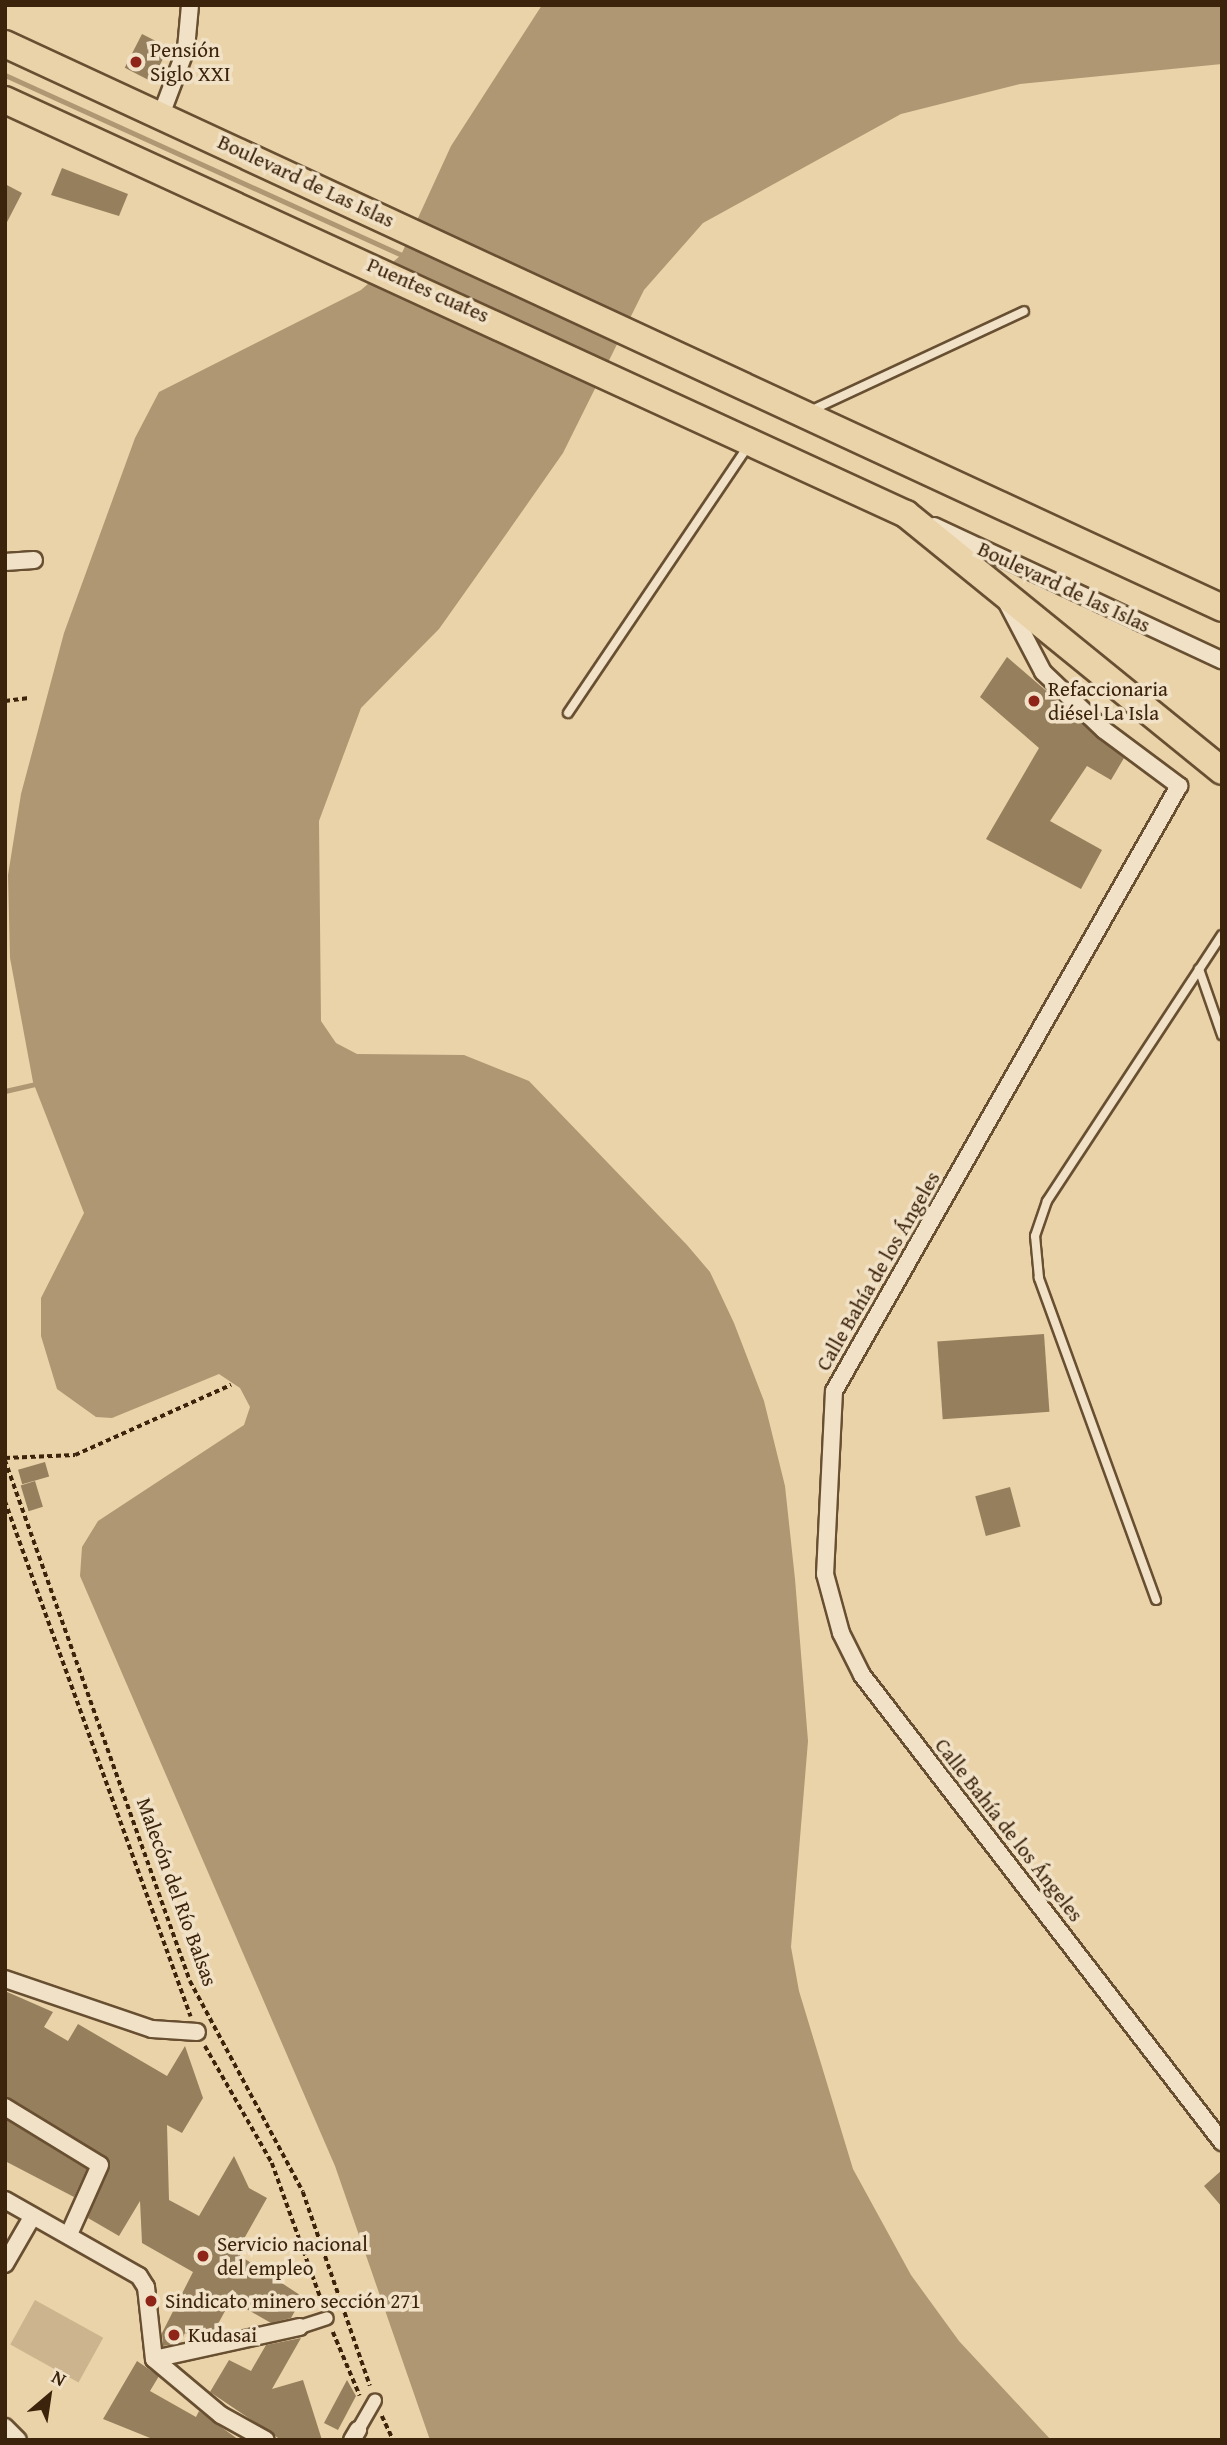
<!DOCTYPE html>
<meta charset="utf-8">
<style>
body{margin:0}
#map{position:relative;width:1227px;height:2445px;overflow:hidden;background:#ead3a9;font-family:"Gentium Book Plus",serif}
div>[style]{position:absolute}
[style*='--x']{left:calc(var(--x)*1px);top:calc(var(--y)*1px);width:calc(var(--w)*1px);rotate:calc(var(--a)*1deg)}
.green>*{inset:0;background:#ccb58e;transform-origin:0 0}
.water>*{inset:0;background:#af9773}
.stream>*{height:5px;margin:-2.5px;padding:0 2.5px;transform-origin:2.5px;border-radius:2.5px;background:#af9773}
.building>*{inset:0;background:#967f5d;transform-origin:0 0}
.path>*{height:3.5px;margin-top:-1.75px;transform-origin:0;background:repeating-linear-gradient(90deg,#3c230b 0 5px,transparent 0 8.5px)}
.roads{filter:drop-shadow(2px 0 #684f32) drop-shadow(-2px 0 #684f32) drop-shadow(0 2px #684f32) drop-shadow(0 -2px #684f32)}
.service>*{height:8px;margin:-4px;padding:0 4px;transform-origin:4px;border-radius:4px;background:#f1e2c7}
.pedestrian>*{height:12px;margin:-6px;padding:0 6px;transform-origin:6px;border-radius:6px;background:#f1e2c7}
.minor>*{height:16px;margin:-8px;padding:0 8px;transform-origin:8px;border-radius:8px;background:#f1e2c7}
.trunk>*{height:26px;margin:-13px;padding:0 13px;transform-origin:13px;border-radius:13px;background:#ead3a9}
.dots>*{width:19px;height:19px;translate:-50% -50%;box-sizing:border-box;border:4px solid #f1e2c7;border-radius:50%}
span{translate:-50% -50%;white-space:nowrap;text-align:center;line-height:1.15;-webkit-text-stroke:7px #f1e2c7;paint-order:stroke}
.poi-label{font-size:21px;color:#3c230b}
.left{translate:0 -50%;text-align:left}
.street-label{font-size:21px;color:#3c230b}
.frame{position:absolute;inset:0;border:7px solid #3c230b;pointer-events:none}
.north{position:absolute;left:14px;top:2361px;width:70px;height:70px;-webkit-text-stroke:5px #f1e2c7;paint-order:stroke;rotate:29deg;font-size:19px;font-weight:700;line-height:28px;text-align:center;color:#3c230b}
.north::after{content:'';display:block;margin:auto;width:24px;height:32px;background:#3c230b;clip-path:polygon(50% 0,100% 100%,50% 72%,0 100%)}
</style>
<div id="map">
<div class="green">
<div style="left:35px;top:2300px;width:78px;height:51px;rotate:29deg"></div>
</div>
<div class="water">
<div style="clip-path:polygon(542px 5px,1222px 5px,1222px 64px,1020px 84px,901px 114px,703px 223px,644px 290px,563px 453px,507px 533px,439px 629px,361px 708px,319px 821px,321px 1021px,336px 1043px,357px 1054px,464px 1055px,529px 1081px,687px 1245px,710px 1272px,734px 1323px,764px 1401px,785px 1486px,795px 1579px,808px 1741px,791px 1947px,799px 1991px,853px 2169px,911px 2275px,959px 2341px,1051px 2440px,430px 2440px,335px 2166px,80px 1576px,82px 1547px,98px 1521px,244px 1425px,250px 1407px,240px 1388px,219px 1374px,112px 1418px,96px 1417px,57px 1389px,41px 1336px,41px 1298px,84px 1213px,33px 1082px,10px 958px,8px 875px,21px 794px,64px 633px,135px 438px,159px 392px,361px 290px,401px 255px,451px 146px)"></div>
</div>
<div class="stream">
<div style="--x:5;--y:75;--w:435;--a:24.4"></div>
<div style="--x:5;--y:1091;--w:35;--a:-13"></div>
</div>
<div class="building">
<div style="left:142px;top:34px;width:30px;height:38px;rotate:27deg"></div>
<div style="clip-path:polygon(62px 168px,128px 194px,119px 216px,51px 195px)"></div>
<div style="clip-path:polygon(5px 184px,22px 193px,5px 226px)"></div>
<div style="clip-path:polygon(1007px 657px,1124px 758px,1111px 780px,1087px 766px,1050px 821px,1102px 850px,1081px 889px,986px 839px,1039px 748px,980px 697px)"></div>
<div style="left:1044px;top:1334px;width:78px;height:107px;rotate:86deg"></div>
<div style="left:45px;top:1462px;width:15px;height:28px;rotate:74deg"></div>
<div style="left:35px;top:1481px;width:27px;height:15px;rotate:73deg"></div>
<div style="left:1010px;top:1487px;width:41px;height:36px;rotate:75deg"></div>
<div style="clip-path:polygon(5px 1991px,53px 2012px,44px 2027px,68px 2041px,78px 2024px,167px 2076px,185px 2046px,203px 2098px,182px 2133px,167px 2125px,169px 2200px,199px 2216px,234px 2156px,249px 2188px,267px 2198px,236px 2253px,303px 2297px,291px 2318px,271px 2323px,231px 2300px,212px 2335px,196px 2339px,185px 2333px,180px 2343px,163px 2346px,162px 2333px,193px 2272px,142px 2243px,140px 2201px,119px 2236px,88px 2218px,109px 2159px,5px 2097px)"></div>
<div style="clip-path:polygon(5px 2119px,87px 2169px,74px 2197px,5px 2161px)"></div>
<div style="clip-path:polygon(1222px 2170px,1222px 2207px,1204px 2186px)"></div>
<div style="clip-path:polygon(301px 2338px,272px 2389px,303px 2380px,322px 2440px,281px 2440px,210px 2392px,229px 2360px,251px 2371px,266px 2345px)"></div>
<div style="clip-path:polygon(137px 2361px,159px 2376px,150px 2391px,196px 2417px,199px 2411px,239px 2440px,155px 2440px,103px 2419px)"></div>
<div style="clip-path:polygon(347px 2380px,356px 2396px,338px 2430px,324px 2423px)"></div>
</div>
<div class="path">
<div style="--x:5;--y:701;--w:24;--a:-7"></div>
<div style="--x:5;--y:1458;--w:70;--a:-2.5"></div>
<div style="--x:75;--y:1455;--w:171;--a:-24.2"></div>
<div style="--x:5;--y:1460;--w:553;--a:70.45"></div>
<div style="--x:190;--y:1981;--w:239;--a:61.8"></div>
<div style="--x:303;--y:2192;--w:205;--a:70.9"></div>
<div style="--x:5;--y:1501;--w:548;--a:70.18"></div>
<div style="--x:205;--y:2046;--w:135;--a:60.2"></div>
<div style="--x:272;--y:2163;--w:151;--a:70.2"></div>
<div style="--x:333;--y:2332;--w:69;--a:67.1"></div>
<div style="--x:382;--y:2416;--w:26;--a:65"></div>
</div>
<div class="roads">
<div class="service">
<div style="--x:810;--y:411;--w:236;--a:-25"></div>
<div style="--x:568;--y:713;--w:323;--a:-56"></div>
<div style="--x:1199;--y:969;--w:70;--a:70.8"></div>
<div style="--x:1156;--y:1600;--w:343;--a:-110"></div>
<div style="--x:1039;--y:1278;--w:42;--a:-95.4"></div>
<div style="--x:1035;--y:1236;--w:37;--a:-71"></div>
<div style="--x:1047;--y:1201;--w:318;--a:-56.7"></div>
</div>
<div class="pedestrian">
<div style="--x:300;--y:2327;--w:28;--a:-18"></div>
<div style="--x:358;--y:2430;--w:34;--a:-60"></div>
</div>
<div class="minor">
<div style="--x:161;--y:115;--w:71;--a:-69.3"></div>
<div style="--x:186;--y:49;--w:44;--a:-84.8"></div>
<div style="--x:934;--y:526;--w:318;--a:25"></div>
<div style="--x:5;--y:562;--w:29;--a:-4"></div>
<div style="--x:1007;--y:603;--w:78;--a:62.4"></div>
<div style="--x:1043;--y:672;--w:84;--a:43.6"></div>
<div style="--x:1104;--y:730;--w:94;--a:36.7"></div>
<div style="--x:1179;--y:786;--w:696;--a:119.69"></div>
<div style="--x:834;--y:1391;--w:183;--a:92.8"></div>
<div style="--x:825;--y:1574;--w:61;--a:74.8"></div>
<div style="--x:841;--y:1633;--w:47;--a:63.4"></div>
<div style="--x:862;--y:1675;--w:590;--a:52.37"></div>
<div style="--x:5;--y:1979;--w:155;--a:18.8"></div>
<div style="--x:152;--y:2029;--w:45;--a:3.8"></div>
<div style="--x:5;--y:2107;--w:111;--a:31.4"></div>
<div style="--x:100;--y:2165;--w:73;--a:114.1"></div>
<div style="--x:5;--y:2200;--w:154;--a:29.6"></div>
<div style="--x:139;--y:2276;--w:13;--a:58"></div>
<div style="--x:146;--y:2287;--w:72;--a:83.7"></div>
<div style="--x:154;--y:2359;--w:87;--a:39.9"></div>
<div style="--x:221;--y:2415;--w:51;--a:29.1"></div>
<div style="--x:5;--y:2264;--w:52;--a:-60"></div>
<div style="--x:154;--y:2359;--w:149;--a:-12.4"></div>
<div style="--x:5;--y:2427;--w:18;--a:45"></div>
<div style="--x:352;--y:2440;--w:12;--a:-59"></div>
</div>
<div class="trunk">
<div style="--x:5;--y:44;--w:1341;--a:24.86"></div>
<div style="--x:5;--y:100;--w:992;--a:24.68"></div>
<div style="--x:906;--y:514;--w:407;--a:39.1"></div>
</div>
</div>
<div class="dots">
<div style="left:136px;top:62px;background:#8f2418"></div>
<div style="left:1034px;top:701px;background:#8f2418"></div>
<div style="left:203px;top:2256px;background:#8f2418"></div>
<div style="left:151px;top:2301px;background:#8f2418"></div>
<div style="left:174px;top:2335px;background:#8f2418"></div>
</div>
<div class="poi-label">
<span class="left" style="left:150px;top:62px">Pensión<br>Siglo XXI</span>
<span class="left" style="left:1048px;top:701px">Refaccionaria<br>diésel La Isla</span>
<span class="left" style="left:217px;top:2256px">Servicio nacional<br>del empleo</span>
<span class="left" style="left:165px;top:2301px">Sindicato minero sección 271</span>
<span class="left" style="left:188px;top:2335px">Kudasai</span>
</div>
<div class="street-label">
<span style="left:306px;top:181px;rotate:25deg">Boulevard de Las Islas</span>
<span style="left:428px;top:290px;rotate:24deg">Puentes cuates</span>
<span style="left:1064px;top:587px;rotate:25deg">Boulevard de las Islas</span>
<span style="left:878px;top:1271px;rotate:-60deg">Calle Bahía de los Ángeles</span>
<span style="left:1009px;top:1830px;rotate:52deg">Calle Bahía de los Ángeles</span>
<span style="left:177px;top:1892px;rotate:70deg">Malecón del Río Balsas</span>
</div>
<div class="frame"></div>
<div class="north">N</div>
</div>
